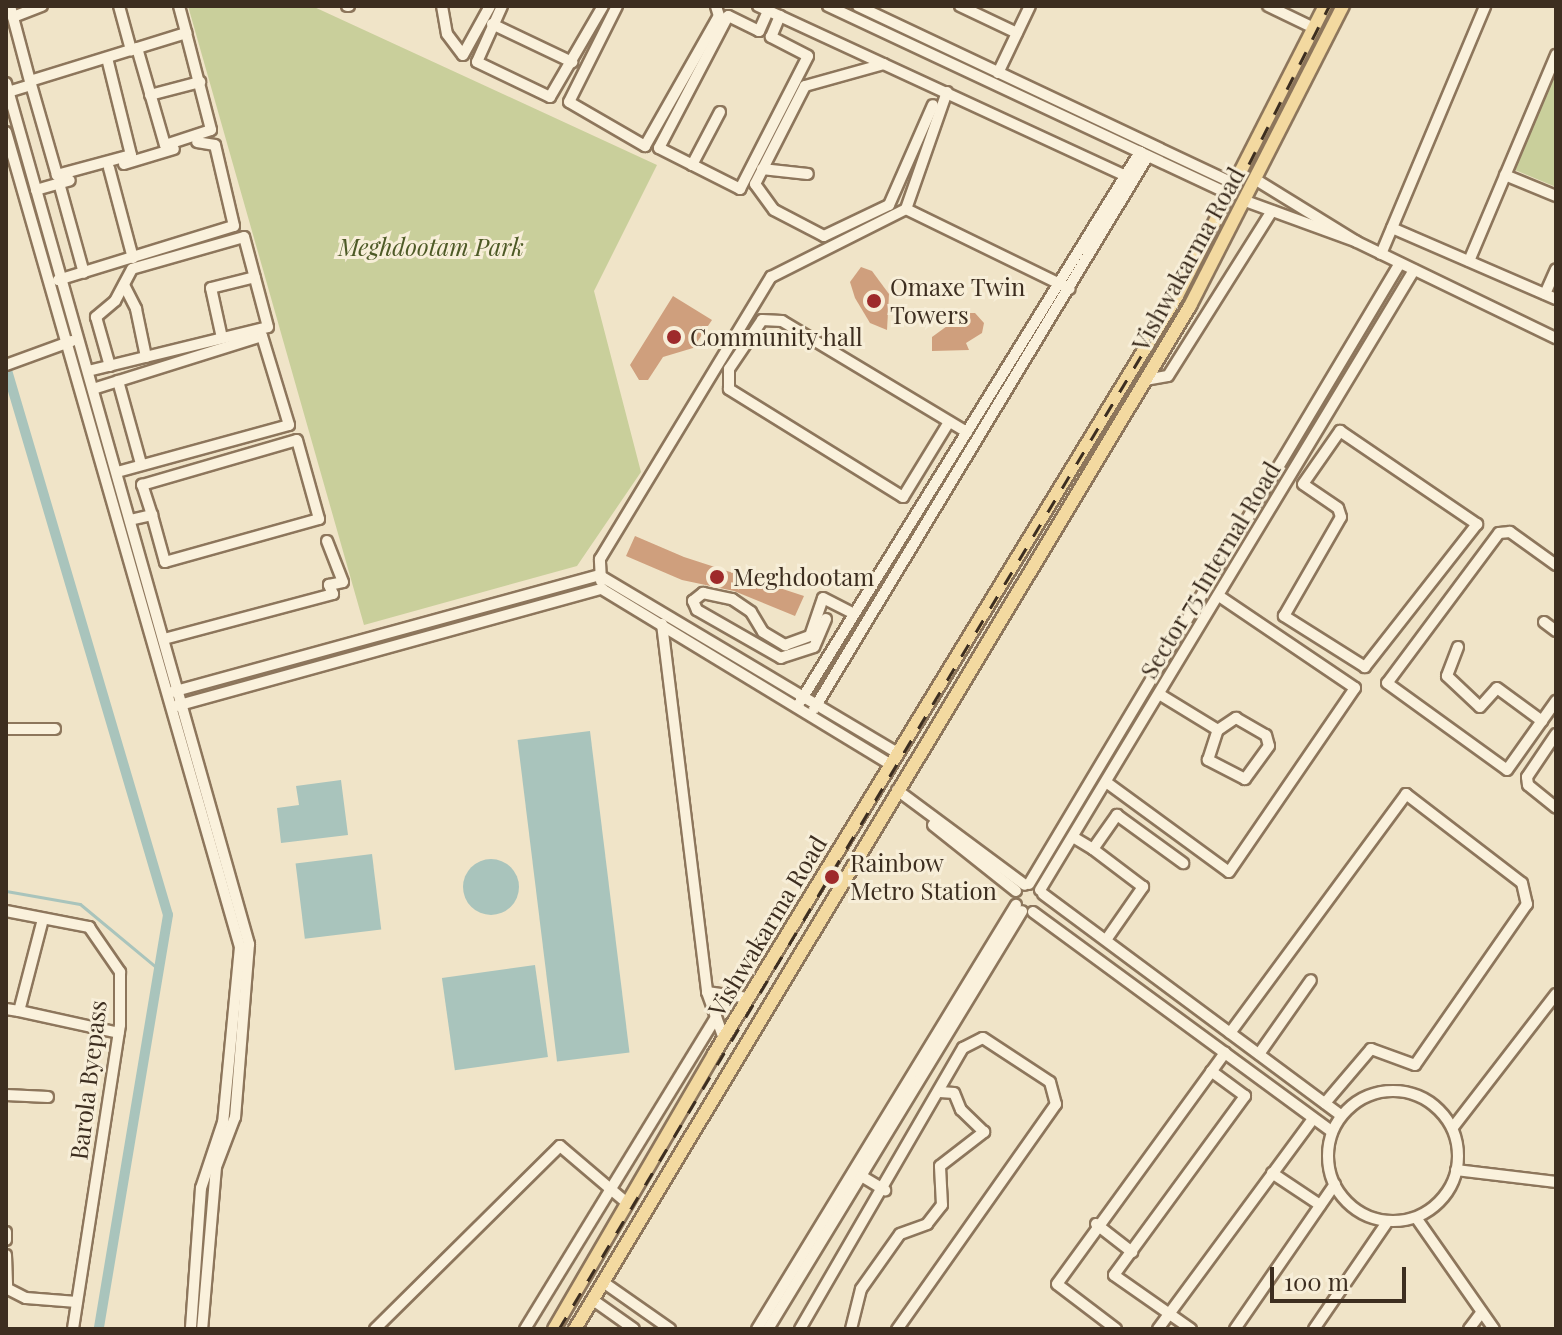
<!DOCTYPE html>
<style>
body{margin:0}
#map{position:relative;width:1562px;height:1335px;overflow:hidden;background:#f0e4c8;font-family:"Playfair Display",serif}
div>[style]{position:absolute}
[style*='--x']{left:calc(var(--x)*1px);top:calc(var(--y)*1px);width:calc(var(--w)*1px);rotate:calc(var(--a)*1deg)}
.green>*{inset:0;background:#c9cf9b}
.water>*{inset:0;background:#a9c4bc;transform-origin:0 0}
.round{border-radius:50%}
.stream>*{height:3px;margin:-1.5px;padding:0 1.5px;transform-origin:1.5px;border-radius:1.5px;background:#a9c4bc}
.canal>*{height:10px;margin:-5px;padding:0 5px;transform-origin:5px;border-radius:5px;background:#a9c4bc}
.building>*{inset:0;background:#cf9f7d}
.roads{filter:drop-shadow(2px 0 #8d765c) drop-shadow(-2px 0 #8d765c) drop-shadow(0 2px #8d765c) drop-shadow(0 -2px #8d765c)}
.minor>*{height:10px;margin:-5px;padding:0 5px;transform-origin:5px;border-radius:5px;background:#faf1dc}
.minor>.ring{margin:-5px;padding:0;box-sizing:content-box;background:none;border:10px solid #faf1dc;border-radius:50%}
.major>*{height:12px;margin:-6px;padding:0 6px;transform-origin:6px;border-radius:6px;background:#f3d9a0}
.rail>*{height:3px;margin-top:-1.5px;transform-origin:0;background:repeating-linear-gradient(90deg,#3d2e20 0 14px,transparent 0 28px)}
.dots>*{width:22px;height:22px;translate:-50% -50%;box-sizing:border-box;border:4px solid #f7eed8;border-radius:50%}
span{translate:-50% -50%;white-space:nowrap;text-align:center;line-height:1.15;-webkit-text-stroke:6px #f7eed8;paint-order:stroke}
.park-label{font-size:24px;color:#4d5a26;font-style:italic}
.street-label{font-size:24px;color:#3d2e20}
.poi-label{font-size:24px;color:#3d2e20}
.left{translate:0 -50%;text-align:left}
.frame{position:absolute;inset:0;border:8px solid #3d2e20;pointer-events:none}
.scale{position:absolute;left:1270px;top:1267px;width:136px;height:36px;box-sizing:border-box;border:4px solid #3d2e20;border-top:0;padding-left:10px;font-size:24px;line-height:28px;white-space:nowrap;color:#3d2e20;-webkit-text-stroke:6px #f7eed8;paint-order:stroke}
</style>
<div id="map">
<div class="green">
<div style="clip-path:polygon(188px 6px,312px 6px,657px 165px,594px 291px,641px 472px,577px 566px,364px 625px)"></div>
<div style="clip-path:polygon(1556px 72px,1556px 187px,1515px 170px)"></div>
</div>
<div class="water">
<div style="left:590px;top:731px;width:324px;height:73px;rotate:83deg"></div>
<div style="clip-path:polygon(341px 780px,348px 835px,281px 843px,277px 808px,299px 805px,296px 786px)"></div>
<div style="left:372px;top:854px;width:76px;height:77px;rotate:83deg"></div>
<div class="round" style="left:463px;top:859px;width:56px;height:56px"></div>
<div style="left:535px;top:965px;width:93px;height:94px;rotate:82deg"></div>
</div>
<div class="stream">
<div style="--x:6;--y:891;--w:75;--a:10"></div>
<div style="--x:80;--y:904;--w:100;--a:39.7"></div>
</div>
<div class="canal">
<div style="--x:6;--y:367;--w:571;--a:73.53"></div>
<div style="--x:168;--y:915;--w:420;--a:99.5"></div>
</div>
<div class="building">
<div style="clip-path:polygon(861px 267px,872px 271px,889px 294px,887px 330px,870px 323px,855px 298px,850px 282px)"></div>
<div style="clip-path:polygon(673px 296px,712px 320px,693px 348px,663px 357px,648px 380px,639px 380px,630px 365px)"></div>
<div style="clip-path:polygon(965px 313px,975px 313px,984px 323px,982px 333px,966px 343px,969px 350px,932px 351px,932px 337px)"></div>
<div style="clip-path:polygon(635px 536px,684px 557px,804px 596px,795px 616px,734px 591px,682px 580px,626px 556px)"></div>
</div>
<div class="roads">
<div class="minor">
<div style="--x:10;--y:6;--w:78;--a:75.1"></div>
<div style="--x:119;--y:6;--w:46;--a:74.7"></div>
<div style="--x:179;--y:6;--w:28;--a:75"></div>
<div style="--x:347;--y:6;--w:2;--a:0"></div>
<div style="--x:442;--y:6;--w:28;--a:80"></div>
<div style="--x:447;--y:34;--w:26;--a:53"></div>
<div style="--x:463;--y:55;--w:56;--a:-61.1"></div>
<div style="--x:502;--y:6;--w:61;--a:114.1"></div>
<div style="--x:477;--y:62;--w:81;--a:25.6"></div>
<div style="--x:550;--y:97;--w:105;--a:-59.8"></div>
<div style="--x:617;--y:6;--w:107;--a:116.6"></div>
<div style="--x:569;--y:102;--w:88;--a:30.1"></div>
<div style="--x:645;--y:146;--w:150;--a:-60.4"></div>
<div style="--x:719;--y:16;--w:10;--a:-107"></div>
<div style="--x:758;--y:6;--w:410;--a:24.8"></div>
<div style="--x:828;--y:6;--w:446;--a:25.1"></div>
<div style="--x:858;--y:6;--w:419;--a:25.3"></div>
<div style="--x:960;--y:6;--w:63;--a:25.3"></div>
<div style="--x:1268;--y:6;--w:51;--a:25.6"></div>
<div style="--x:768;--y:11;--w:22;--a:114"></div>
<div style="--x:759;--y:31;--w:34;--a:-154"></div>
<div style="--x:728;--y:16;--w:149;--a:117.6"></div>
<div style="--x:659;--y:148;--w:91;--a:26.8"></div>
<div style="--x:740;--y:189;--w:149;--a:-62.9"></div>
<div style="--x:808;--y:56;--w:42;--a:-152.8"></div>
<div style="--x:771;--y:37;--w:23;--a:-67"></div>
<div style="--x:13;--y:17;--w:31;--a:-21"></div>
<div style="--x:492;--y:24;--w:89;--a:25.4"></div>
<div style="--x:107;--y:58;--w:100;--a:76.1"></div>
<div style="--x:131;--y:155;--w:77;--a:164.9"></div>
<div style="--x:57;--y:175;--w:98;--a:-106"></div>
<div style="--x:30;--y:81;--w:106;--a:-17.1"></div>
<div style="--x:131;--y:50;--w:58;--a:-17.2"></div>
<div style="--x:186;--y:33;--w:100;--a:75.5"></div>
<div style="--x:211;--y:130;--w:48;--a:161.9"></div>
<div style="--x:165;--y:145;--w:101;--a:-106.1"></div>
<div style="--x:884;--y:64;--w:82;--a:164.4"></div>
<div style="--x:805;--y:86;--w:110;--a:117"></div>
<div style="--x:755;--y:184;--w:32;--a:54"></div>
<div style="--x:774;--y:210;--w:56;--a:27.5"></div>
<div style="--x:824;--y:236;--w:72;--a:-25.5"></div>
<div style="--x:889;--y:205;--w:109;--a:-66.3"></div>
<div style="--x:998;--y:73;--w:74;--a:-64.5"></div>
<div style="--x:6;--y:83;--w:895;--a:74.24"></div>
<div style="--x:249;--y:944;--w:174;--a:94.6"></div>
<div style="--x:235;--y:1117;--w:53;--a:110.8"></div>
<div style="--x:216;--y:1167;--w:163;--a:94.9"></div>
<div style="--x:8;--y:92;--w:24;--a:-17"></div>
<div style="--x:150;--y:95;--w:52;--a:-14.6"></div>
<div style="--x:6;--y:132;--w:848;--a:73.98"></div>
<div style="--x:240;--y:947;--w:176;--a:95.5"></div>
<div style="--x:223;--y:1122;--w:70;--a:108.4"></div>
<div style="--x:201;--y:1188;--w:141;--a:94.1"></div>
<div style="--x:124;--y:164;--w:52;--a:-16.7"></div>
<div style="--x:692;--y:165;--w:60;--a:-62.2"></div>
<div style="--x:109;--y:168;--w:93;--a:75.1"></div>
<div style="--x:762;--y:169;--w:46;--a:6.2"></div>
<div style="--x:1505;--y:175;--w:55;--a:22.4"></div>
<div style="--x:1258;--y:181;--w:116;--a:31.6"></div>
<div style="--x:1357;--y:242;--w:221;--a:25.8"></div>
<div style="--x:59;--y:183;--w:93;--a:74.5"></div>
<div style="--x:36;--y:190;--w:35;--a:-16"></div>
<div style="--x:1248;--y:202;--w:114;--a:20"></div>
<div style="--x:906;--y:209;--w:124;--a:-70.7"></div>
<div style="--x:1392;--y:228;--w:179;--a:23.4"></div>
<div style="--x:1381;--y:254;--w:269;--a:-67.2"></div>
<div style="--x:1469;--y:261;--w:224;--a:-67.1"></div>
<div style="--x:58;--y:280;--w:184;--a:-17.1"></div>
<div style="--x:234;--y:226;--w:83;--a:-103.2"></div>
<div style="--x:215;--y:145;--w:18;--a:-171"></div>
<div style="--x:124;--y:285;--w:27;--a:63"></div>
<div style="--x:136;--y:309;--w:49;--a:78.2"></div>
<div style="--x:1545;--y:294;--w:27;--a:-66"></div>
<div style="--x:222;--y:338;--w:51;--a:-102.4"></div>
<div style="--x:211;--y:288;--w:45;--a:-14"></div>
<div style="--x:6;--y:365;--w:70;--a:-20"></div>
<div style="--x:88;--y:371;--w:185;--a:-13.7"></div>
<div style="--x:268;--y:327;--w:93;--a:-104.9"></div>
<div style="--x:244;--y:237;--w:116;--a:164.1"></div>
<div style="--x:132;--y:269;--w:36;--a:118"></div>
<div style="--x:115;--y:301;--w:25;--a:140"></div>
<div style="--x:96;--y:317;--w:51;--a:74.1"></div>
<div style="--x:1145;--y:380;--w:23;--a:-10"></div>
<div style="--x:1168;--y:376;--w:195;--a:-57.8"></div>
<div style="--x:118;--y:381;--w:86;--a:74.5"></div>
<div style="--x:93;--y:389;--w:177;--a:-17.4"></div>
<div style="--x:262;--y:336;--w:93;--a:73.1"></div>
<div style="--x:289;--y:425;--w:178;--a:164.7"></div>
<div style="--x:949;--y:422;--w:88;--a:121.5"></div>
<div style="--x:903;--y:497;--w:205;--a:-148.2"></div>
<div style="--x:729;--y:389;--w:20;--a:-90"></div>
<div style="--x:729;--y:369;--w:59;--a:-56"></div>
<div style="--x:762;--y:320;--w:20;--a:3"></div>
<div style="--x:782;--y:321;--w:216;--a:31"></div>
<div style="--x:1340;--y:431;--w:166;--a:34.2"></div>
<div style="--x:1477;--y:524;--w:182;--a:128.1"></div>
<div style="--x:1365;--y:667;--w:96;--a:-147.8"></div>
<div style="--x:1284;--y:616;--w:114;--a:-60.1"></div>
<div style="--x:1341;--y:517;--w:9;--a:-108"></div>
<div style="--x:1338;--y:508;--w:42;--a:-145.6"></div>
<div style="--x:1303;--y:484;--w:65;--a:-55.1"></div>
<div style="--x:130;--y:520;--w:23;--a:-13"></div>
<div style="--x:152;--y:515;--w:32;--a:-108"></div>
<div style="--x:142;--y:485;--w:161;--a:-16.2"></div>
<div style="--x:297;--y:440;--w:82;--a:74.4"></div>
<div style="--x:319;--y:519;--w:160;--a:164.4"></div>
<div style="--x:165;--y:562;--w:49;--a:-105.5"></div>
<div style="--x:1556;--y:565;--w:57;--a:-144.3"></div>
<div style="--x:1510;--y:532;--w:11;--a:175"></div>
<div style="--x:1499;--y:533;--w:187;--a:126.7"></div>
<div style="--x:1387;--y:683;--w:148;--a:35.9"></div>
<div style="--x:1507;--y:770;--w:85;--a:-54.6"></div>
<div style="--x:601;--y:581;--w:22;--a:-93"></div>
<div style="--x:600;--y:559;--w:330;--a:-58.8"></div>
<div style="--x:771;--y:277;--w:151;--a:-26.7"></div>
<div style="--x:906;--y:209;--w:182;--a:26"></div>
<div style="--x:826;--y:619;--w:30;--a:113"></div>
<div style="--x:814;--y:647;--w:35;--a:162"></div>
<div style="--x:781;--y:658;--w:97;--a:-150.3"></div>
<div style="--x:697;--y:610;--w:10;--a:-114"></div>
<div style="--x:693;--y:601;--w:13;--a:-39"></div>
<div style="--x:703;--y:593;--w:30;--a:12"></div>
<div style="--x:732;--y:599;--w:23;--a:34"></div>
<div style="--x:751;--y:612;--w:23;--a:59"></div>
<div style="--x:763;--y:632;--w:26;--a:31"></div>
<div style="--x:785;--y:645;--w:27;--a:-20"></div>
<div style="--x:810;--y:636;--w:40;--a:-71.1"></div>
<div style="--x:823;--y:598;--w:35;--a:27"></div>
<div style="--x:1544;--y:622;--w:15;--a:37"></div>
<div style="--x:662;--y:624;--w:371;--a:83"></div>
<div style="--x:707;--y:992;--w:50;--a:70.1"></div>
<div style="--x:164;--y:639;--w:175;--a:-14.9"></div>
<div style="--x:333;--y:594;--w:10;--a:-114"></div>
<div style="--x:329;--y:585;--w:14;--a:-12"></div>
<div style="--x:343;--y:582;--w:44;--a:-111.3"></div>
<div style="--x:1458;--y:647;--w:31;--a:111"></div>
<div style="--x:1447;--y:676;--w:45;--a:43.2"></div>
<div style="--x:1480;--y:707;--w:25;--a:-48"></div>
<div style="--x:1497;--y:688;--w:56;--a:36.3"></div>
<div style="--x:172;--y:692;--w:443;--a:-15.3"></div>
<div style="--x:599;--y:575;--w:348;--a:30.8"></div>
<div style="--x:1159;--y:694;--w:69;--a:31.4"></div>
<div style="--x:1218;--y:730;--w:22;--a:-34"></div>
<div style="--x:1236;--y:718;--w:34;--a:30"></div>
<div style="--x:1266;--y:735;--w:11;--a:75"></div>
<div style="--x:1269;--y:746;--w:41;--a:126"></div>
<div style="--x:1245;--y:779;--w:42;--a:-152.8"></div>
<div style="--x:1208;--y:760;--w:32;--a:-72"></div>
<div style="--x:800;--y:702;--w:647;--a:-58.28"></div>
<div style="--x:176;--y:706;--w:442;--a:-15.4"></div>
<div style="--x:602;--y:589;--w:338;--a:31.3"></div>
<div style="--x:814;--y:709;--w:646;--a:-58.87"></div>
<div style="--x:6;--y:729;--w:49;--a:0"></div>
<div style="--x:1556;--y:734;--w:52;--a:124"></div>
<div style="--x:1527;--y:777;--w:8;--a:83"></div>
<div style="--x:1528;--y:785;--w:36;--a:39"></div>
<div style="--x:1106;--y:782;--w:152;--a:36.2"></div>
<div style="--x:1229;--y:872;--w:223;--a:-55.6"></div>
<div style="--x:1355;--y:688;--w:164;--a:-145.9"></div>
<div style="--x:897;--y:790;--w:159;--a:36.6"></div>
<div style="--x:933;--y:825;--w:106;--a:38.5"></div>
<div style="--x:1073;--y:837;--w:23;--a:31"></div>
<div style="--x:1029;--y:884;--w:723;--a:-59.14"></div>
<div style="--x:1040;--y:890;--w:724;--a:-58.9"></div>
<div style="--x:1043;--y:894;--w:371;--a:36.6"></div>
<div style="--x:6;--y:911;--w:85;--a:10.9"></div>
<div style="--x:89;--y:927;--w:55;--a:55.4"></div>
<div style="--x:120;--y:972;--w:53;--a:90"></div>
<div style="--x:120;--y:1025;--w:308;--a:98.8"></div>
<div style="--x:1033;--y:912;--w:371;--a:36.3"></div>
<div style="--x:43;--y:919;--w:95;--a:104.6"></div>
<div style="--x:19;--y:1011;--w:102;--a:12.4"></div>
<div style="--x:1106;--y:940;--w:65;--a:-55.1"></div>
<div style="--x:1143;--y:887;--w:63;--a:-142.8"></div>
<div style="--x:1093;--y:849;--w:42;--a:-54.8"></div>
<div style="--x:1117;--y:815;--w:82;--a:36"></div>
<div style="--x:707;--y:992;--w:41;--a:8.3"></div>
<div style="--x:6;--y:1009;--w:13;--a:9"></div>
<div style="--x:1230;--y:1033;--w:297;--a:-53.6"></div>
<div style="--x:1406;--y:794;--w:146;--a:37.5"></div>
<div style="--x:1522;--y:883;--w:22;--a:77"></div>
<div style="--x:1527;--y:904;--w:196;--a:124.8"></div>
<div style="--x:1415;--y:1065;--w:47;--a:-160"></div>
<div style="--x:1371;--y:1049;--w:71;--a:130.4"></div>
<div style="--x:1259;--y:1054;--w:90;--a:-54.9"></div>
<div class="ring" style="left:1328px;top:1091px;width:120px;height:120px"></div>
<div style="--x:6;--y:1095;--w:42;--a:2.7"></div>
<div style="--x:1454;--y:1126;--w:167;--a:-52.3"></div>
<div style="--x:1456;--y:1170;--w:101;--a:6.8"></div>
<div style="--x:1272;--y:1173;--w:58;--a:33.7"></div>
<div style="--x:863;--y:1177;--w:26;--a:31"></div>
<div style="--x:1417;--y:1219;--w:134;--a:55"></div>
<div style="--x:1096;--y:1224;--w:46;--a:37.9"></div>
<div style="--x:6;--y:1232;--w:8;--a:90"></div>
<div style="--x:6;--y:1255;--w:32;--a:88"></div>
<div style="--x:603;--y:1282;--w:82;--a:35"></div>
<div style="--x:6;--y:1288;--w:22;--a:27"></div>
<div style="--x:26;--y:1298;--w:51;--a:4.5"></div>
<div style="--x:593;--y:1300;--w:50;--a:35.3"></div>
<div style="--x:375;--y:1329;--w:260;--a:-44.7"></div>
<div style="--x:560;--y:1146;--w:88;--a:40.4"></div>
<div style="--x:525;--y:1329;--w:366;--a:-58.5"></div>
<div style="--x:757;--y:1329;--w:497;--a:-58.6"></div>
<div style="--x:768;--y:1329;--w:489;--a:-58.7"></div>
<div style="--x:800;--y:1329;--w:325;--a:-59.9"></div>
<div style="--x:963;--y:1048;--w:22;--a:-27"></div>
<div style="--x:983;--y:1038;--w:80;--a:33.3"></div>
<div style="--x:1050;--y:1082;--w:23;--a:75"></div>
<div style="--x:1056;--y:1104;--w:276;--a:125.2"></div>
<div style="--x:851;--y:1329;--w:41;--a:-76"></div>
<div style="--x:861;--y:1289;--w:67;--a:-54.7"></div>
<div style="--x:900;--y:1234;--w:29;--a:-20"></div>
<div style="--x:927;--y:1224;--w:24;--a:-52"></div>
<div style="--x:942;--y:1205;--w:39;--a:-93"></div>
<div style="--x:940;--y:1166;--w:56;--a:-37.7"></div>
<div style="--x:984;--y:1132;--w:32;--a:-136"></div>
<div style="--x:961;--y:1110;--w:18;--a:-112"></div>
<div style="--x:954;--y:1093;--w:14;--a:-176"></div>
<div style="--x:1116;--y:1329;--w:74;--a:-142.7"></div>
<div style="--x:1057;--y:1284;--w:286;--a:-54"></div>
<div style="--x:1158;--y:1329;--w:261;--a:-53.6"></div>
<div style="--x:1191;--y:1329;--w:94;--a:-145"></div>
<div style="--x:1114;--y:1275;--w:222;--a:-53.8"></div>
<div style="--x:1245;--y:1096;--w:42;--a:-143.7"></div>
<div style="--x:1235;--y:1329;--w:176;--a:-55.4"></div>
<div style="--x:1314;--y:1329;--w:131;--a:-55.6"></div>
<div style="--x:1469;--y:1329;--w:20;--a:-53"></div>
</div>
<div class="major">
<div style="--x:554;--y:1329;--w:318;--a:-59.8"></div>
<div style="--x:714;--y:1054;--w:888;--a:-58.58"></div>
<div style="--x:1177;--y:296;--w:326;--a:-63"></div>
<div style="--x:575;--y:1329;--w:1194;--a:-58.99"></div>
<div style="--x:1190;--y:306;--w:337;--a:-63"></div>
</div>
</div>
<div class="rail">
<div style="--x:559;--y:1329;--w:1270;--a:-59.11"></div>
<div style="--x:1211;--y:239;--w:261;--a:-63.1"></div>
</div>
<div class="dots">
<div style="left:874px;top:301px;background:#9e2a2b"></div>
<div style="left:674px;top:337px;background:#9e2a2b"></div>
<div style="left:717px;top:577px;background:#9e2a2b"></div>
<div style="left:832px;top:877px;background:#9e2a2b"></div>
</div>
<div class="park-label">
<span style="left:431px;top:247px">Meghdootam Park</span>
</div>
<div class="street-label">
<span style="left:1188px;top:259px;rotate:-61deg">Vishwakarma Road</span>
<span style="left:1210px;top:570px;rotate:-59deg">Sector 75 Internal Road</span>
<span style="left:767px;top:926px;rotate:-59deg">Vishwakarma Road</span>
<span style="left:88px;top:1080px;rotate:-83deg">Barola Byepass</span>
</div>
<div class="poi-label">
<span class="left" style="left:890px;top:301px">Omaxe Twin<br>Towers</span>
<span class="left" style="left:690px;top:337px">Community hall</span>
<span class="left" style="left:733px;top:577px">Meghdootam</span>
<span class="left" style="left:850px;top:877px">Rainbow<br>Metro Station</span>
</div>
<div class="frame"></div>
<div class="scale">100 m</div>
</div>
